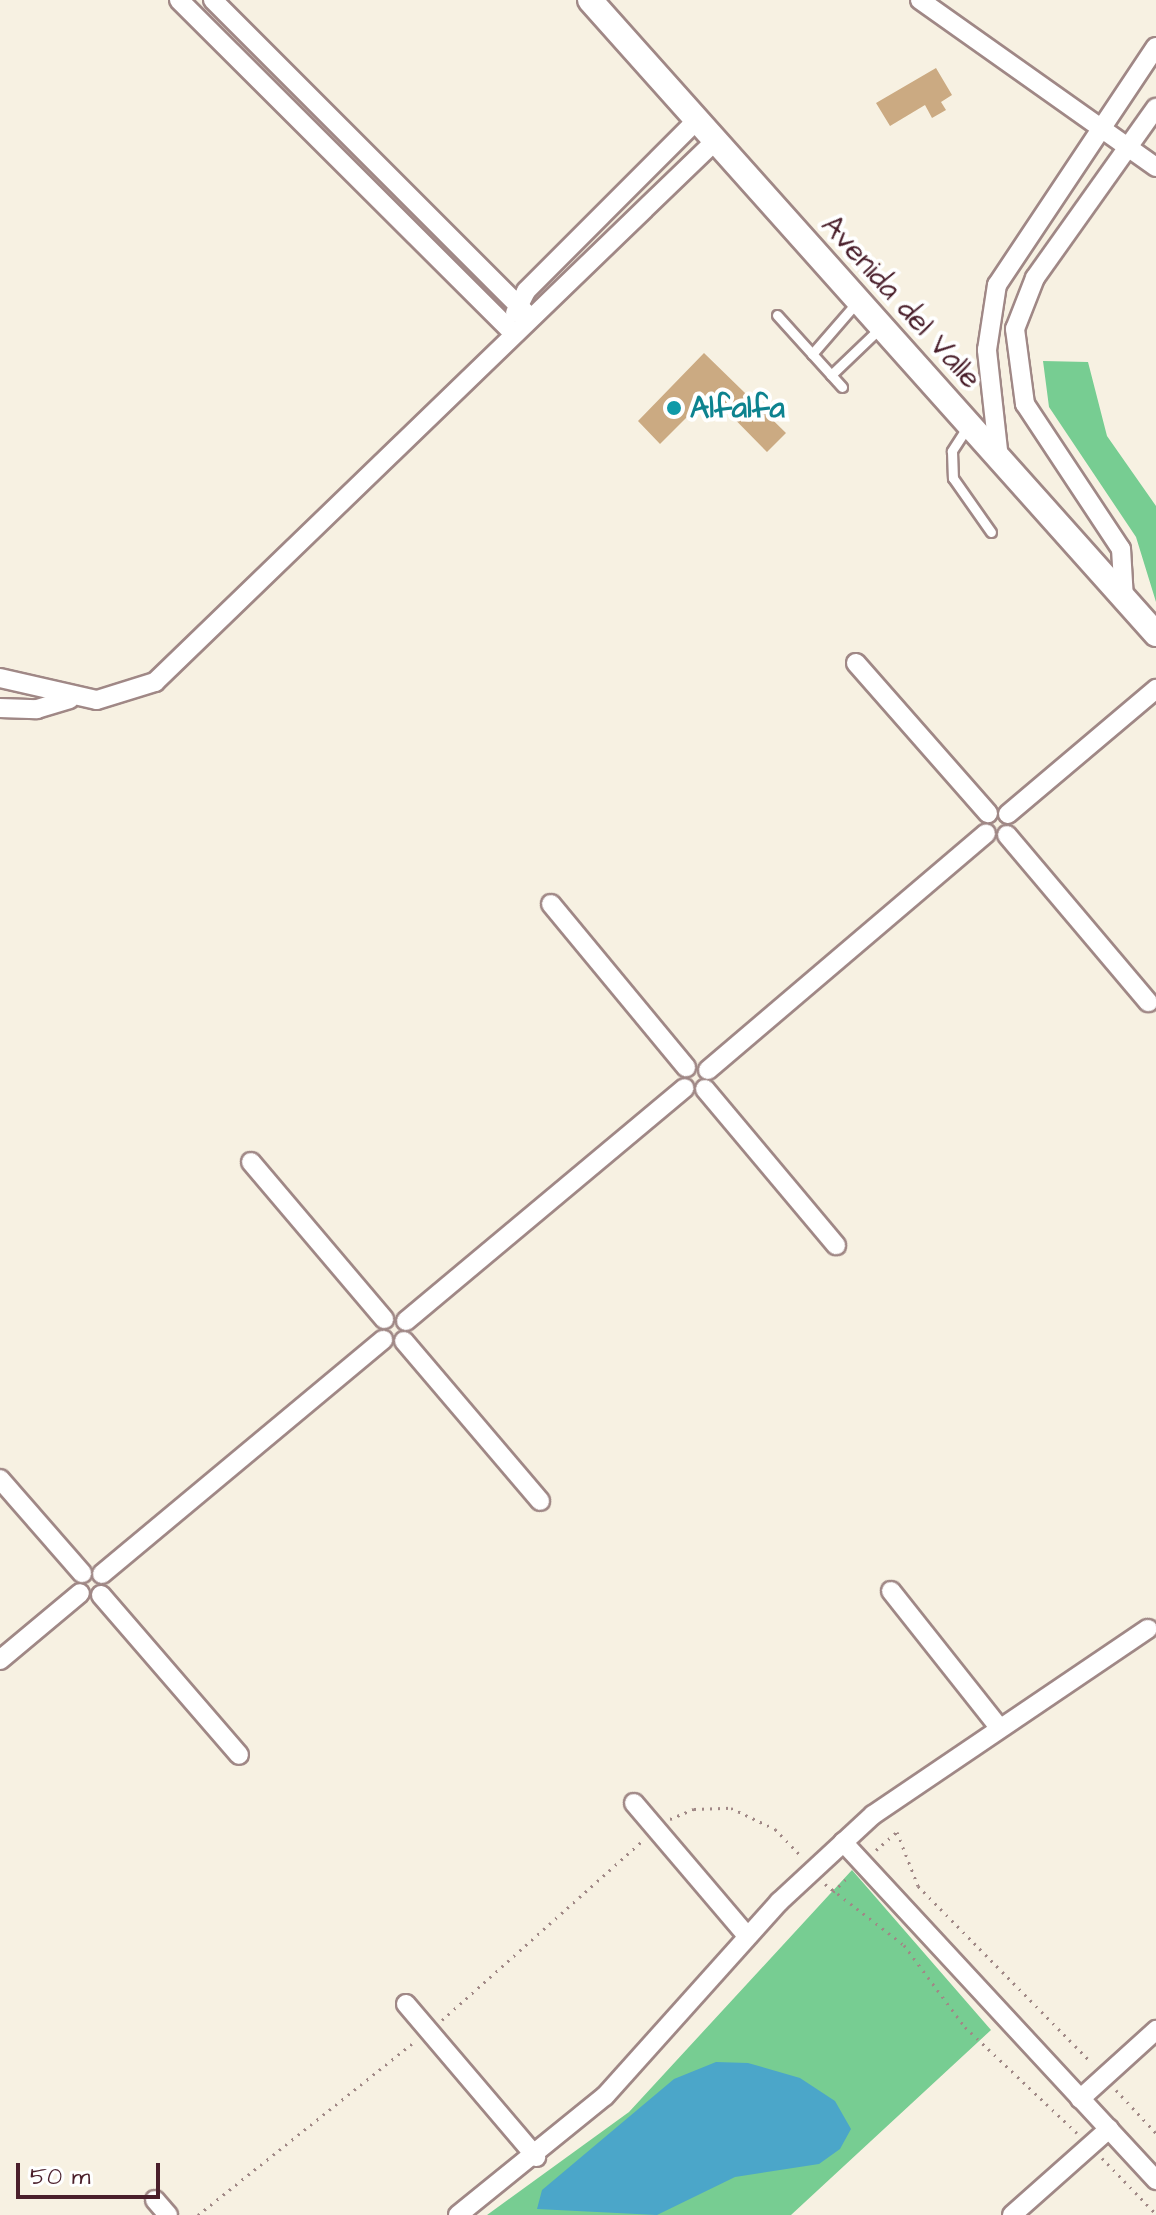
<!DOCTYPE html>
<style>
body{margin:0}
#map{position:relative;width:1156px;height:2215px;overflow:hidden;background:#f7f1e2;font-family:"Architects Daughter",sans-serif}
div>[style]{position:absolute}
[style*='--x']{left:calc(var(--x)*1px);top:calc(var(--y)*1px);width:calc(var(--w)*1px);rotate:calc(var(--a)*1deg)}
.green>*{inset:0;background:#77cd92}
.water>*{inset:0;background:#4ba6c9}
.building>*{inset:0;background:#cbaa82}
.path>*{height:3px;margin-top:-1.5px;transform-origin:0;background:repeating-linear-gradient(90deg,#a08886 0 2px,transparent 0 8px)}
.roads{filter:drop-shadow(2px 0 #a08886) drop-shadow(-2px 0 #a08886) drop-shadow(0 2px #a08886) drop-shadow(0 -2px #a08886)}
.lane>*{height:9px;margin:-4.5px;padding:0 4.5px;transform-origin:4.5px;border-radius:4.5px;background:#fff}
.street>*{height:18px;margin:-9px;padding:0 9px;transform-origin:9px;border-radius:9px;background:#fff}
.secondary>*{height:24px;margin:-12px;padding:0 12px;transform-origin:12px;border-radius:12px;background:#fff}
.dots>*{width:22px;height:22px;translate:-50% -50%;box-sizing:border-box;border:4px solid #fff;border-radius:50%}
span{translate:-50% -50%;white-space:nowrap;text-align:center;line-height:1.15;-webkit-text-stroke:8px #fff;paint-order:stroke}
.street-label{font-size:30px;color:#4a1f2b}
.culture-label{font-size:30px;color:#0d838f;font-weight:700}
.left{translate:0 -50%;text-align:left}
.scale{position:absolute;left:16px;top:2163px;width:144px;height:36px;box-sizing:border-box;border:4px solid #4a1f2b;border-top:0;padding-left:10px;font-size:24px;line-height:28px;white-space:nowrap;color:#4a1f2b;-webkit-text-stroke:6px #fff;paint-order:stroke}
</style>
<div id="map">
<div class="green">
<div style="clip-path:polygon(1043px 361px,1088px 362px,1107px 436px,1156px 506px,1156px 602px,1136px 537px,1049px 407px)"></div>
<div style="clip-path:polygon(852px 1870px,991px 2030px,791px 2215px,487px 2215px,629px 2112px)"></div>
</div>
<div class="water">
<div style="clip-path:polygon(748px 2063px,800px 2078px,835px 2101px,851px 2129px,840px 2149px,819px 2164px,735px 2177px,657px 2215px,537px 2209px,542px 2190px,674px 2079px,716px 2062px)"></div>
</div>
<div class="building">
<div style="clip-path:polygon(936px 68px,952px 95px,941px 102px,946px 110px,932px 118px,925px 105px,890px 126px,876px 103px)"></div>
<div style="clip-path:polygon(704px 353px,786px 433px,767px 452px,710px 394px,660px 444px,638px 421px)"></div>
</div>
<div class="path">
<div style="--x:670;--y:1819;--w:26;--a:-23"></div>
<div style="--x:694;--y:1809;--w:37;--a:-2"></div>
<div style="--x:731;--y:1808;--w:49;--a:25.5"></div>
<div style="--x:775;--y:1829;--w:39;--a:46"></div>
<div style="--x:876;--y:1850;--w:28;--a:-41"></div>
<div style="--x:897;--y:1832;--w:58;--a:68.7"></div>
<div style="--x:918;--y:1886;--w:248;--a:45.5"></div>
<div style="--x:825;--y:1884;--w:100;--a:37.7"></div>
<div style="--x:904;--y:1945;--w:102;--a:53.4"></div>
<div style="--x:965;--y:2027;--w:154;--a:43.4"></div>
<div style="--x:833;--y:1892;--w:24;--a:-45"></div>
<div style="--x:442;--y:2020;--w:268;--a:-41.8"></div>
<div style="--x:1116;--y:2090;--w:59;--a:47.1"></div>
<div style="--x:1102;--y:2158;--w:78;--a:46"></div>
<div style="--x:198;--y:2215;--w:277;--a:-38.7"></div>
</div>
<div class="roads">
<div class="lane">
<div style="--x:777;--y:315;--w:97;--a:47.9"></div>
<div style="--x:812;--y:354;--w:69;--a:-49.1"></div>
<div style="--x:831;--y:375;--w:68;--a:-43.8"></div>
<div style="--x:968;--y:426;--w:30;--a:123"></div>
<div style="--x:952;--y:451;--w:27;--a:88"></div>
<div style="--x:953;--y:478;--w:66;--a:54.9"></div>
</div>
<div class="street">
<div style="--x:179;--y:0;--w:469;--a:44.9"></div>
<div style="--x:213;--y:0;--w:448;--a:45"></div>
<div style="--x:920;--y:0;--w:289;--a:35.3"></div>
<div style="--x:515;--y:313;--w:25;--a:-63"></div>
<div style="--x:526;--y:291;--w:240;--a:-45"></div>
<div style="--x:999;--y:459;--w:110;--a:-96.3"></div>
<div style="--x:987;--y:350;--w:66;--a:-81.3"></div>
<div style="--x:997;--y:285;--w:286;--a:-56.3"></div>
<div style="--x:1124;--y:599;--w:50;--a:-93.4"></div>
<div style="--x:1121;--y:549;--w:174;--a:-123.5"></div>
<div style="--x:1025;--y:404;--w:76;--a:-97.6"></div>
<div style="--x:1015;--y:329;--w:55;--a:-68.6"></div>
<div style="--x:1035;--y:278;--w:209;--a:-54.6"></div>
<div style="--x:856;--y:663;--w:200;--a:48.7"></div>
<div style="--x:0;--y:678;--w:99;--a:12.8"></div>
<div style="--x:97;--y:700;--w:61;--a:-17.2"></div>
<div style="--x:155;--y:682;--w:777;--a:-44.01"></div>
<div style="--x:0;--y:708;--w:37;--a:2"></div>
<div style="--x:37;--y:709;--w:34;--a:-17"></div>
<div style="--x:1008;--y:814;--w:194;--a:-40.2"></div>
<div style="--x:1007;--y:835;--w:219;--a:49.8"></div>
<div style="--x:551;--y:904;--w:212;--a:50.4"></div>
<div style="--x:708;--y:1070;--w:365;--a:-40.4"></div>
<div style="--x:705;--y:1089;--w:204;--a:50"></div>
<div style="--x:251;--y:1162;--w:206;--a:49.7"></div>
<div style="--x:406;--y:1321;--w:363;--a:-39.9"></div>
<div style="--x:404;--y:1341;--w:210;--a:49.6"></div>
<div style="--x:0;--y:1479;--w:125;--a:48.9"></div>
<div style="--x:102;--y:1574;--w:366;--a:-39.8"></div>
<div style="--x:891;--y:1591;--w:172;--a:51.6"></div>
<div style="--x:101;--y:1595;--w:211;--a:49.2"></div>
<div style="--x:0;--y:1660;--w:104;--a:-39.9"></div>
<div style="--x:634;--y:1803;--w:175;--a:49.6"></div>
<div style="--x:843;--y:1842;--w:461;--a:47.2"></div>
<div style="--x:406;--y:2004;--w:201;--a:49.6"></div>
<div style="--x:1080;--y:2099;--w:103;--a:-42.2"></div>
<div style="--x:155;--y:2200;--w:20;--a:49"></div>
<div style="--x:458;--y:2215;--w:189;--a:-39"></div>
<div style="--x:605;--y:2096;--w:261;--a:-48.1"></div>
<div style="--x:779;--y:1902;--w:128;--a:-42.8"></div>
<div style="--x:873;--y:1815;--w:332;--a:-34.1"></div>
<div style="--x:1012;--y:2215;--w:130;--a:-41.6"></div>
</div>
<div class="secondary">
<div style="--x:590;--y:0;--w:850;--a:48.24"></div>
</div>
</div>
<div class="dots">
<div style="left:674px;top:408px;background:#0f9aa8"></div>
</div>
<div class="street-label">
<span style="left:901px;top:302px;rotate:48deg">Avenida del Valle</span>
</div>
<div class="culture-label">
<span class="left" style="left:690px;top:408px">Alfalfa</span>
</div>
<div class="scale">50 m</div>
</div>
